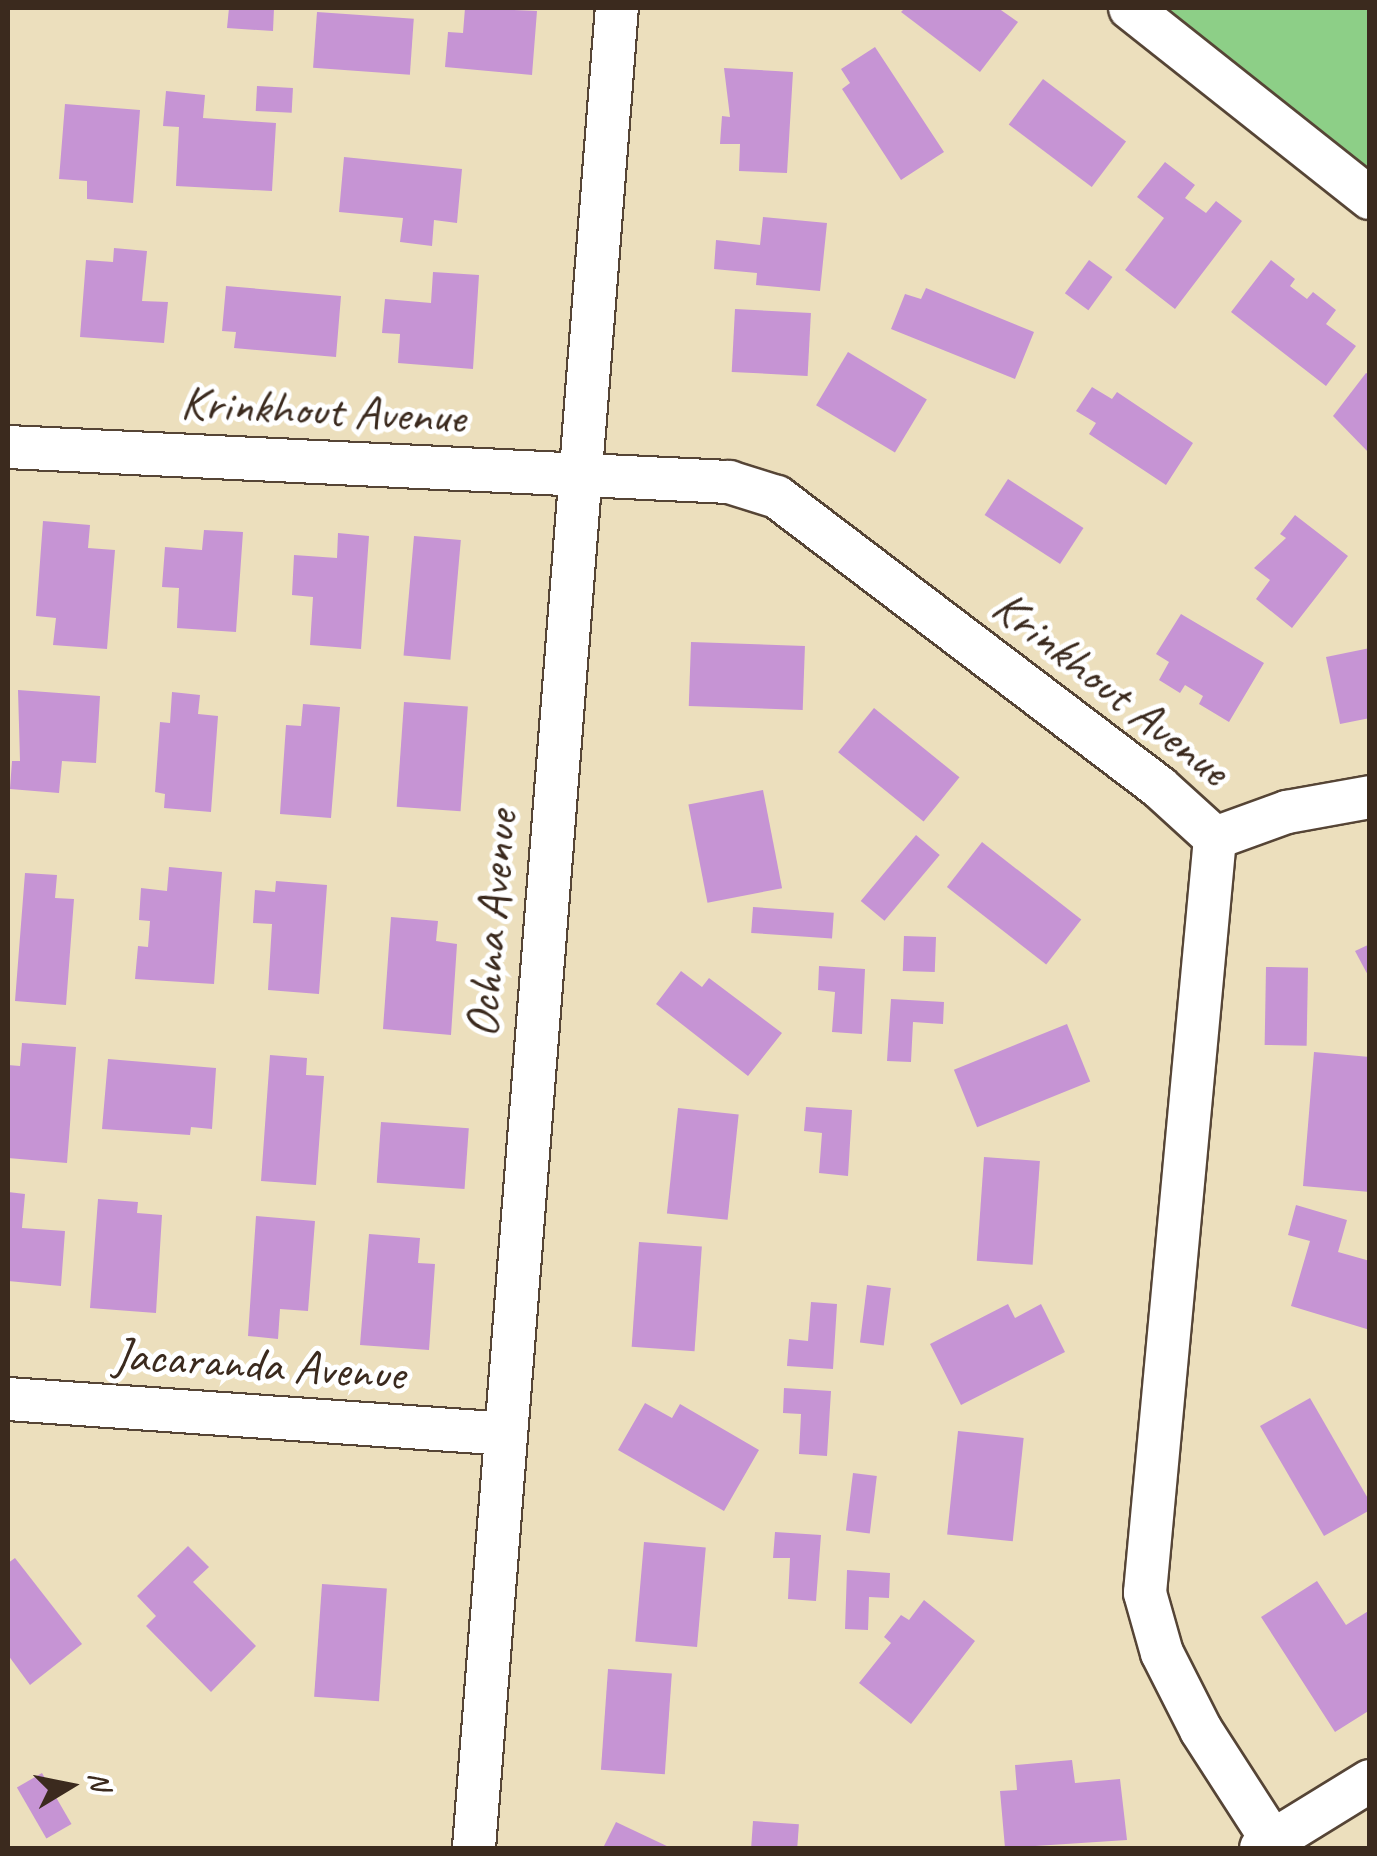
<!DOCTYPE html>
<style>
body{margin:0}
#map{position:relative;width:1377px;height:1856px;overflow:hidden;background:#ecdfbd;font-family:Caveat,sans-serif}
div>[style]{position:absolute}
[style*='--x']{left:calc(var(--x)*1px);top:calc(var(--y)*1px);width:calc(var(--w)*1px);rotate:calc(var(--a)*1deg)}
.green>*{inset:0;background:#8dcf87}
.building>*{inset:0;background:#c694d4;transform-origin:0 0}
.roads{filter:drop-shadow(2px 0 #564536) drop-shadow(-2px 0 #564536) drop-shadow(0 2px #564536) drop-shadow(0 -2px #564536)}
.street>*{height:42px;margin:-21px;padding:0 21px;transform-origin:21px;border-radius:21px;background:#fff}
span{translate:-50% -50%;white-space:nowrap;text-align:center;line-height:1.15;-webkit-text-stroke:10px #fff;paint-order:stroke}
.street-label{font-size:48px;color:#3b2a1e}
.frame{position:absolute;inset:0;border:10px solid #3b2a1e;pointer-events:none}
.north{position:absolute;left:20px;top:1736px;width:100px;height:100px;-webkit-text-stroke:8px #fff;paint-order:stroke;rotate:80deg;font-size:28px;font-weight:700;line-height:40px;text-align:center;color:#3b2a1e}
.north::after{content:'';display:block;margin:auto;width:35px;height:45px;background:#3b2a1e;clip-path:polygon(50% 0,100% 100%,50% 72%,0 100%)}
</style>
<div id="map">
<div class="green">
<div style="clip-path:polygon(1150px 8px,1369px 8px,1369px 181px)"></div>
</div>
<div class="building">
<div style="clip-path:polygon(229px 8px,274px 8px,273px 31px,227px 28px)"></div>
<div style="clip-path:polygon(465px 8px,537px 11px,532px 75px,445px 67px,448px 32px,463px 33px)"></div>
<div style="clip-path:polygon(905px 8px,998px 8px,1018px 22px,980px 72px,901px 12px)"></div>
<div style="left:317px;top:12px;width:97px;height:56px;rotate:4deg"></div>
<div style="clip-path:polygon(875px 47px,944px 152px,901px 180px,842px 89px,850px 83px,841px 69px)"></div>
<div style="clip-path:polygon(724px 68px,793px 72px,787px 173px,739px 171px,740px 144px,720px 144px,722px 116px,730px 117px)"></div>
<div style="left:1043px;top:79px;width:104px;height:57px;rotate:37deg"></div>
<div style="left:257px;top:86px;width:36px;height:25px;rotate:3deg"></div>
<div style="clip-path:polygon(166px 91px,205px 95px,203px 118px,276px 123px,272px 191px,176px 186px,179px 127px,163px 126px)"></div>
<div style="clip-path:polygon(65px 104px,140px 110px,133px 203px,87px 199px,87px 181px,59px 179px)"></div>
<div style="clip-path:polygon(344px 157px,462px 169px,457px 223px,434px 220px,432px 246px,400px 242px,403px 218px,339px 212px)"></div>
<div style="clip-path:polygon(1165px 162px,1195px 185px,1185px 198px,1206px 213px,1216px 201px,1242px 221px,1175px 309px,1125px 270px,1164px 218px,1137px 197px)"></div>
<div style="clip-path:polygon(763px 217px,827px 223px,820px 291px,756px 285px,757px 273px,714px 269px,716px 240px,760px 245px)"></div>
<div style="clip-path:polygon(114px 248px,147px 251px,142px 301px,168px 302px,164px 343px,80px 337px,86px 260px,113px 262px)"></div>
<div style="left:1089px;top:260px;width:29px;height:41px;rotate:36deg"></div>
<div style="clip-path:polygon(1271px 260px,1295px 279px,1290px 286px,1307px 299px,1313px 292px,1336px 310px,1326px 324px,1356px 346px,1326px 386px,1231px 312px)"></div>
<div style="clip-path:polygon(433px 272px,479px 275px,473px 369px,398px 363px,400px 334px,382px 333px,385px 299px,431px 303px)"></div>
<div style="clip-path:polygon(226px 286px,341px 296px,336px 357px,234px 348px,236px 332px,222px 331px)"></div>
<div style="clip-path:polygon(926px 288px,1034px 332px,1015px 379px,891px 329px,905px 294px,921px 299px)"></div>
<div style="left:735px;top:309px;width:76px;height:63px;rotate:3deg"></div>
<div style="left:848px;top:352px;width:92px;height:62px;rotate:31deg"></div>
<div style="clip-path:polygon(1366px 373px,1370px 375px,1370px 454px,1333px 416px)"></div>
<div style="clip-path:polygon(1092px 387px,1112px 399px,1117px 392px,1193px 443px,1166px 485px,1089px 434px,1096px 423px,1076px 411px)"></div>
<div style="left:1008px;top:479px;width:90px;height:43px;rotate:33deg"></div>
<div style="clip-path:polygon(1295px 515px,1348px 556px,1292px 628px,1256px 599px,1270px 580px,1254px 568px,1286px 538px,1280px 534px)"></div>
<div style="clip-path:polygon(43px 521px,90px 525px,88px 548px,115px 550px,107px 649px,53px 645px,56px 618px,36px 616px)"></div>
<div style="clip-path:polygon(204px 530px,243px 532px,236px 632px,177px 628px,179px 588px,162px 587px,165px 547px,202px 550px)"></div>
<div style="clip-path:polygon(338px 533px,369px 536px,361px 649px,310px 645px,313px 597px,292px 595px,294px 555px,337px 558px)"></div>
<div style="left:414px;top:536px;width:47px;height:120px;rotate:5deg"></div>
<div style="clip-path:polygon(1181px 614px,1264px 663px,1229px 722px,1199px 704px,1203px 696px,1185px 685px,1180px 693px,1159px 680px,1169px 662px,1156px 654px)"></div>
<div style="left:691px;top:642px;width:114px;height:64px;rotate:2deg"></div>
<div style="clip-path:polygon(1370px 648px,1370px 718px,1340px 724px,1326px 657px)"></div>
<div style="clip-path:polygon(18px 690px,100px 696px,96px 763px,62px 761px,59px 793px,10px 789px,12px 761px,20px 761px)"></div>
<div style="clip-path:polygon(172px 692px,200px 695px,198px 714px,218px 716px,211px 812px,164px 808px,165px 794px,155px 792px,160px 722px,170px 723px)"></div>
<div style="left:404px;top:702px;width:64px;height:105px;rotate:4deg"></div>
<div style="clip-path:polygon(303px 704px,340px 707px,331px 818px,280px 814px,286px 725px,301px 726px)"></div>
<div style="left:874px;top:708px;width:110px;height:57px;rotate:39deg"></div>
<div style="left:763px;top:790px;width:100px;height:76px;rotate:79deg"></div>
<div style="left:916px;top:835px;width:31px;height:86px;rotate:40deg"></div>
<div style="left:982px;top:842px;width:126px;height:57px;rotate:38deg"></div>
<div style="clip-path:polygon(169px 867px,222px 872px,214px 984px,135px 979px,138px 946px,148px 947px,150px 921px,139px 920px,141px 888px,167px 891px)"></div>
<div style="clip-path:polygon(25px 873px,57px 875px,55px 898px,74px 899px,66px 1005px,15px 1001px)"></div>
<div style="clip-path:polygon(276px 881px,327px 885px,319px 994px,268px 990px,272px 924px,253px 923px,255px 890px,275px 892px)"></div>
<div style="left:753px;top:907px;width:81px;height:26px;rotate:4deg"></div>
<div style="clip-path:polygon(391px 917px,438px 921px,436px 941px,457px 944px,451px 1035px,383px 1029px)"></div>
<div style="left:904px;top:936px;width:32px;height:35px;rotate:2deg"></div>
<div style="clip-path:polygon(1370px 944px,1370px 979px,1355px 951px)"></div>
<div style="clip-path:polygon(819px 966px,865px 969px,862px 1034px,832px 1032px,835px 992px,818px 990px)"></div>
<div style="left:1266px;top:967px;width:42px;height:78px;rotate:1deg"></div>
<div style="clip-path:polygon(681px 971px,702px 987px,709px 978px,782px 1033px,748px 1076px,656px 1004px)"></div>
<div style="clip-path:polygon(891px 999px,944px 1002px,943px 1024px,913px 1022px,911px 1062px,887px 1061px)"></div>
<div style="left:1067px;top:1024px;width:62px;height:122px;rotate:68deg"></div>
<div style="clip-path:polygon(22px 1043px,76px 1047px,67px 1163px,8px 1158px,8px 1065px,20px 1066px)"></div>
<div style="clip-path:polygon(1314px 1052px,1370px 1057px,1370px 1192px,1303px 1186px)"></div>
<div style="clip-path:polygon(270px 1055px,307px 1058px,306px 1075px,324px 1076px,316px 1185px,261px 1181px)"></div>
<div style="clip-path:polygon(108px 1059px,216px 1068px,212px 1129px,191px 1127px,190px 1135px,102px 1129px)"></div>
<div style="clip-path:polygon(806px 1107px,852px 1110px,848px 1176px,819px 1173px,822px 1133px,804px 1131px)"></div>
<div style="left:678px;top:1108px;width:61px;height:106px;rotate:6deg"></div>
<div style="left:381px;top:1122px;width:88px;height:61px;rotate:4deg"></div>
<div style="left:984px;top:1157px;width:56px;height:104px;rotate:4deg"></div>
<div style="clip-path:polygon(8px 1192px,25px 1194px,22px 1228px,65px 1231px,61px 1286px,8px 1281px)"></div>
<div style="clip-path:polygon(98px 1199px,138px 1202px,137px 1213px,162px 1215px,156px 1313px,90px 1308px)"></div>
<div style="clip-path:polygon(1296px 1205px,1347px 1220px,1338px 1252px,1370px 1261px,1370px 1330px,1291px 1306px,1310px 1241px,1288px 1235px)"></div>
<div style="clip-path:polygon(256px 1216px,315px 1221px,308px 1311px,280px 1309px,278px 1339px,248px 1336px)"></div>
<div style="clip-path:polygon(369px 1234px,420px 1238px,418px 1263px,435px 1264px,429px 1350px,360px 1345px)"></div>
<div style="left:639px;top:1242px;width:63px;height:105px;rotate:4deg"></div>
<div style="left:867px;top:1285px;width:24px;height:58px;rotate:7deg"></div>
<div style="clip-path:polygon(811px 1302px,837px 1304px,833px 1369px,787px 1366px,789px 1339px,808px 1341px)"></div>
<div style="clip-path:polygon(1008px 1304px,1015px 1318px,1041px 1304px,1065px 1352px,961px 1405px,930px 1344px)"></div>
<div style="clip-path:polygon(784px 1388px,831px 1391px,827px 1456px,799px 1454px,801px 1414px,783px 1413px)"></div>
<div style="clip-path:polygon(1310px 1398px,1370px 1502px,1370px 1510px,1324px 1536px,1260px 1426px)"></div>
<div style="clip-path:polygon(645px 1403px,672px 1418px,680px 1404px,759px 1450px,724px 1511px,618px 1450px)"></div>
<div style="left:958px;top:1431px;width:66px;height:104px;rotate:6deg"></div>
<div style="left:853px;top:1473px;width:24px;height:58px;rotate:7deg"></div>
<div style="clip-path:polygon(775px 1532px,821px 1535px,816px 1601px,788px 1599px,790px 1558px,773px 1558px)"></div>
<div style="left:644px;top:1542px;width:62px;height:100px;rotate:5deg"></div>
<div style="clip-path:polygon(188px 1546px,209px 1567px,193px 1582px,256px 1646px,211px 1692px,146px 1626px,156px 1616px,137px 1596px)"></div>
<div style="clip-path:polygon(15px 1558px,82px 1644px,30px 1685px,8px 1655px,8px 1563px)"></div>
<div style="clip-path:polygon(847px 1570px,890px 1573px,889px 1598px,869px 1597px,868px 1630px,845px 1629px)"></div>
<div style="clip-path:polygon(1317px 1581px,1346px 1625px,1370px 1610px,1370px 1710px,1335px 1732px,1261px 1617px)"></div>
<div style="left:322px;top:1584px;width:65px;height:113px;rotate:4deg"></div>
<div style="clip-path:polygon(924px 1600px,975px 1641px,911px 1724px,859px 1683px,891px 1643px,884px 1637px,901px 1615px,909px 1620px)"></div>
<div style="left:608px;top:1669px;width:64px;height:101px;rotate:4deg"></div>
<div style="clip-path:polygon(1072px 1760px,1075px 1783px,1120px 1779px,1127px 1840px,1005px 1848px,1000px 1791px,1017px 1790px,1015px 1765px)"></div>
<div style="left:42px;top:1773px;width:59px;height:29px;rotate:60deg"></div>
<div style="left:753px;top:1821px;width:46px;height:25px;rotate:4deg"></div>
<div style="clip-path:polygon(616px 1822px,671px 1848px,603px 1848px)"></div>
</div>
<div class="roads">
<div class="street">
<div style="--x:1130;--y:8;--w:306;--a:38.4"></div>
<div style="--x:8;--y:447;--w:722;--a:2.78"></div>
<div style="--x:729;--y:482;--w:50;--a:17.4"></div>
<div style="--x:777;--y:497;--w:480;--a:37.2"></div>
<div style="--x:1159;--y:787;--w:76;--a:42.3"></div>
<div style="--x:1215;--y:838;--w:758;--a:95.3"></div>
<div style="--x:1145;--y:1593;--w:62;--a:74.2"></div>
<div style="--x:1162;--y:1653;--w:86;--a:63.1"></div>
<div style="--x:1201;--y:1730;--w:131;--a:57.2"></div>
<div style="--x:1215;--y:838;--w:77;--a:-19.9"></div>
<div style="--x:1287;--y:812;--w:84;--a:-10.2"></div>
<div style="--x:8;--y:1399;--w:496;--a:4"></div>
<div style="--x:474;--y:1848;--w:1846;--a:-85.56"></div>
<div style="--x:1261;--y:1848;--w:128;--a:-31.6"></div>
</div>
</div>
<div class="street-label">
<span style="left:323px;top:410px;rotate:3deg">Krinkhout Avenue</span>
<span style="left:1111px;top:688px;rotate:38deg">Krinkhout Avenue</span>
<span style="left:491px;top:924px;rotate:-85deg">Ochna Avenue</span>
<span style="left:259px;top:1364px;rotate:4deg">Jacaranda Avenue</span>
</div>
<div class="frame"></div>
<div class="north">N</div>
</div>
